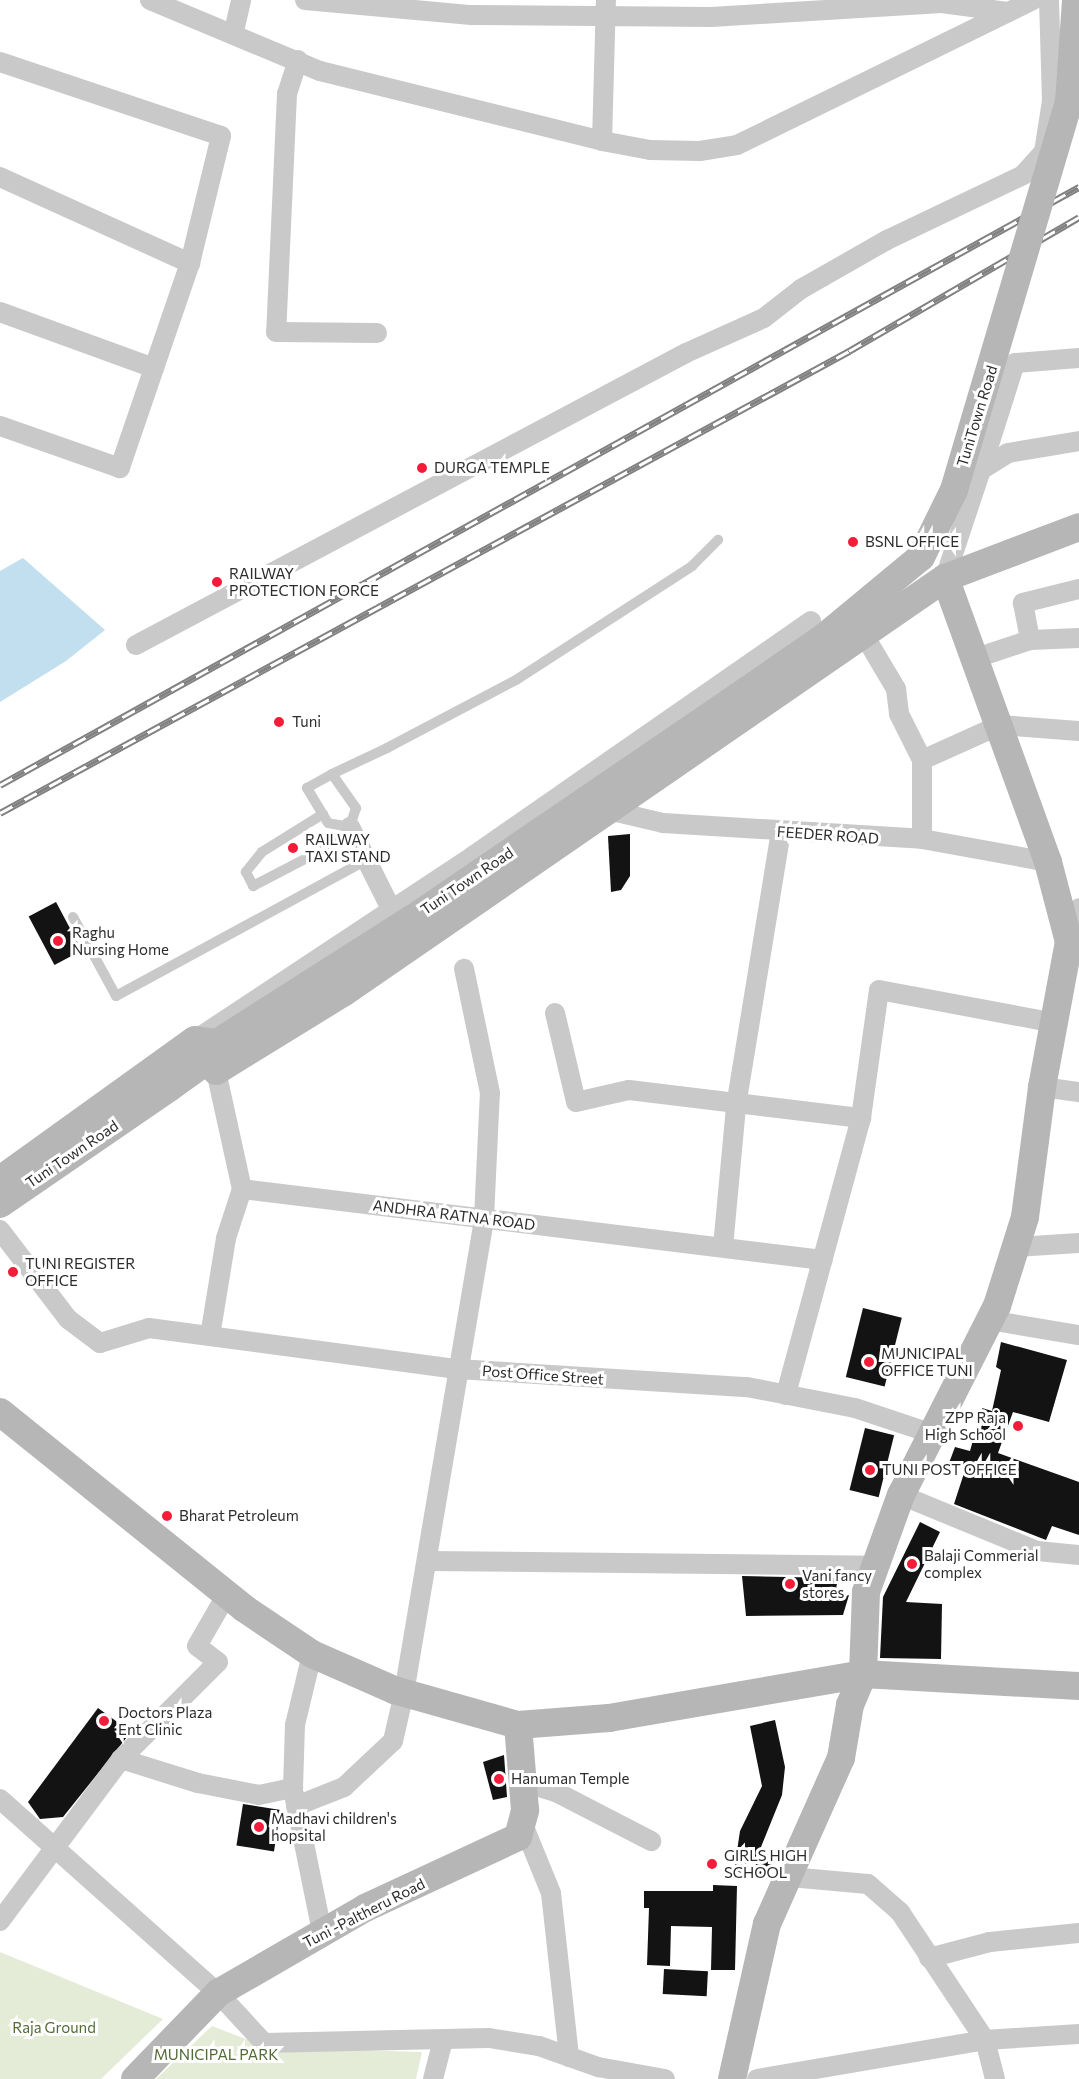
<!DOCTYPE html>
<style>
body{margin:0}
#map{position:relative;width:1079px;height:2079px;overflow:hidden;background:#fff;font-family:Commissioner,sans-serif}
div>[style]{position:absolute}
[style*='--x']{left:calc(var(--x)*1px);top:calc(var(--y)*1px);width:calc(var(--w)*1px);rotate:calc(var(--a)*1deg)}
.green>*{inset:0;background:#e4ecd7}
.water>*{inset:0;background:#c1dfee}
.building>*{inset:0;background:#131313;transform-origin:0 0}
.lane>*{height:10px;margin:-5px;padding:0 5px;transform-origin:5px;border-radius:5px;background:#c9c9c9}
.street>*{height:20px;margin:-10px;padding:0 10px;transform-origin:10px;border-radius:10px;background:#c9c9c9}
.secondary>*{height:28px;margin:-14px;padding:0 14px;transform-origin:14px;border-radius:14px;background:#b6b6b6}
.rail>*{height:7px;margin-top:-3.5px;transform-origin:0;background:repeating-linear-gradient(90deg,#fff 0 14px,#818181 0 28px);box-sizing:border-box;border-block:2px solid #818181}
.secondary-bridge>*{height:28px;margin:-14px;padding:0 14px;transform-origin:14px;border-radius:14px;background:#b6b6b6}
.dots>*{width:16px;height:16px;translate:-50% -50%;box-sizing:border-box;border:3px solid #fff;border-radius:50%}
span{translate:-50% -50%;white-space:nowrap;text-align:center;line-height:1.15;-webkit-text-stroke:6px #fff;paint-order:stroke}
.street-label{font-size:15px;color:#2c2c2c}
.poi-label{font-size:15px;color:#2c2c2c}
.left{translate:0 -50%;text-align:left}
.right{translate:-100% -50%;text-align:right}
.park-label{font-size:15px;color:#526b36}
</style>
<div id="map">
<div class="green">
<div style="clip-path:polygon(0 1952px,163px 2019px,101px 2079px,0 2079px)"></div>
<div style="clip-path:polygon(212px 2026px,266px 2047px,422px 2052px,416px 2079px,156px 2079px)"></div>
</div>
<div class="water">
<div style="clip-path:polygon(23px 558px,105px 630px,66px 661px,0 702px,0 571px)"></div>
</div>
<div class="building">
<div style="clip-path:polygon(630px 834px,630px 876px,621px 890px,611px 892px,608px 836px)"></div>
<div style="left:56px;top:902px;width:55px;height:31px;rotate:62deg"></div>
<div style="left:863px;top:1308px;width:40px;height:71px;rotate:14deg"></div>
<div style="clip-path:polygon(1001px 1342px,1067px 1360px,1049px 1422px,1013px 1412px,998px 1453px,1079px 1482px,1079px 1535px,1052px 1526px,1046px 1540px,954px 1504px,966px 1467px,949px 1463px,955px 1447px,970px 1451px,982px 1408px,992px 1411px,1001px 1370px,996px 1367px)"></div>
<div style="left:865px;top:1428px;width:30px;height:64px;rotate:14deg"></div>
<div style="clip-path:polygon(920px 1522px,940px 1532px,906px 1602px,942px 1604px,941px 1659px,880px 1658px,883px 1597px)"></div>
<div style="clip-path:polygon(742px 1576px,838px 1578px,834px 1600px,849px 1595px,843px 1615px,746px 1616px)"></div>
<div style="clip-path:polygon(98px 1708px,131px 1732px,63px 1817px,40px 1819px,28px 1802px)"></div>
<div style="clip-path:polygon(775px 1720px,785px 1767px,782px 1795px,759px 1852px,774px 1855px,769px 1879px,734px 1871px,740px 1831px,762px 1786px,750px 1726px)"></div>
<div style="clip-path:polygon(504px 1755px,507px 1797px,493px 1800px,483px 1762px)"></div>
<div style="left:243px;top:1804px;width:38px;height:42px;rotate:9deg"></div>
<div style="clip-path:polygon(713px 1885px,737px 1886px,735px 1970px,711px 1970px,712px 1927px,671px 1926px,670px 1966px,647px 1965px,649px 1908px,644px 1908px,644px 1891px,713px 1891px)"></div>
<div style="left:664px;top:1969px;width:44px;height:25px;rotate:3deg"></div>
</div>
<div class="lane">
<div style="--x:332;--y:774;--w:42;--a:54.8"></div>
<div style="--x:356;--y:808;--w:20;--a:108"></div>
<div style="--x:350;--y:827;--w:22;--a:-170"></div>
<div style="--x:328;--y:823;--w:41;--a:-121"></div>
<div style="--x:307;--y:788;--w:29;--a:-29"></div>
<div style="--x:332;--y:774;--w:61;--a:-25.3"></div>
<div style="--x:387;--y:748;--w:146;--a:-27.8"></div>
<div style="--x:516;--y:680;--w:210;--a:-32.9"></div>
<div style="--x:692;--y:566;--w:37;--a:-45"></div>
<div style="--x:323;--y:814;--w:72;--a:148.1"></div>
<div style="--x:262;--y:852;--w:26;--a:129"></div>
<div style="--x:246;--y:872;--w:16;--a:63"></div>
<div style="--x:253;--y:886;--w:113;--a:-27.5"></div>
<div style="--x:73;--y:917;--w:90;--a:61.4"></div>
<div style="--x:116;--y:996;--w:285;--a:-28.5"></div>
</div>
<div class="street">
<div style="--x:150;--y:0;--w:184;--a:22.7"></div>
<div style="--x:320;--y:71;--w:291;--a:13.9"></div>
<div style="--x:602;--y:141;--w:49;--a:10.6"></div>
<div style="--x:650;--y:150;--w:50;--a:1.1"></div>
<div style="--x:700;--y:151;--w:37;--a:-9"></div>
<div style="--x:737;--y:145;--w:330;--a:-26.1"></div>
<div style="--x:305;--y:0;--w:167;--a:5.2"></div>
<div style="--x:471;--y:15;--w:240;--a:0.5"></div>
<div style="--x:711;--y:17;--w:231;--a:-3.5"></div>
<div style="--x:942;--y:3;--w:67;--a:7.8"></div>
<div style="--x:234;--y:31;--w:32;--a:-77"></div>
<div style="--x:298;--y:60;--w:36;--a:108"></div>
<div style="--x:287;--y:94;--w:238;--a:92.6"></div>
<div style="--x:276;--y:332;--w:101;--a:0.6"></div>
<div style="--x:0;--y:62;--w:233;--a:18.5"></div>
<div style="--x:221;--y:136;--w:131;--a:103.7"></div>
<div style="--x:190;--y:263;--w:217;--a:108.9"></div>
<div style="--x:120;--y:468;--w:127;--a:-160.7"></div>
<div style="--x:602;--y:141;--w:141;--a:-88.4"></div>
<div style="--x:0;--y:177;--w:209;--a:24.4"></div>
<div style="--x:0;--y:312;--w:164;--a:20"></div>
<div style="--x:981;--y:470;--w:112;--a:-72.4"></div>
<div style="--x:1015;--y:363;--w:64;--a:-4.5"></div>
<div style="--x:945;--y:578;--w:114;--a:-71.6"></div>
<div style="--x:981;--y:470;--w:32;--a:-32"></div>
<div style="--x:1008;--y:453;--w:72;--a:-9.6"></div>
<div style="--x:1079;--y:589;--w:58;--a:166"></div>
<div style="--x:1023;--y:603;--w:38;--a:79"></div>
<div style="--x:1030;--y:640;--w:49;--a:-2.3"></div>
<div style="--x:811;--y:621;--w:412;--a:145.2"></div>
<div style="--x:473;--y:856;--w:333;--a:146.5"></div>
<div style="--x:195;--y:1040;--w:37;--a:56"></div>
<div style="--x:216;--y:1071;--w:121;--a:77.6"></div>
<div style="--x:242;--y:1189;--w:585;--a:6.97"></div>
<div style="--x:864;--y:635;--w:63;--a:59.3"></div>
<div style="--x:896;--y:689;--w:25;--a:83"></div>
<div style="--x:899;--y:714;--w:51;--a:63.4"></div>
<div style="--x:922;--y:760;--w:85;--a:-24.2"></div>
<div style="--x:1000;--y:725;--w:79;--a:4.3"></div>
<div style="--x:136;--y:645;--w:623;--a:-27.96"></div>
<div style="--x:686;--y:353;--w:85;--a:-24.2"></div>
<div style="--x:764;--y:318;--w:47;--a:-38.1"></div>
<div style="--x:801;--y:289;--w:99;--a:-29.7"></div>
<div style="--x:887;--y:240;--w:151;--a:-25.5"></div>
<div style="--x:1023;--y:175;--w:31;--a:-48"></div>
<div style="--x:1044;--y:152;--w:52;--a:-81.1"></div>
<div style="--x:1052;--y:101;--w:101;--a:-91.7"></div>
<div style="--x:973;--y:659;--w:60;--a:-18.4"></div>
<div style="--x:922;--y:760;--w:79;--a:90"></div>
<div style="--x:608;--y:810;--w:57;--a:13.3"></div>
<div style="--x:663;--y:823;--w:259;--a:3.5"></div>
<div style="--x:922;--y:839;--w:128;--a:10.3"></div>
<div style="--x:350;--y:827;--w:92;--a:63.4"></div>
<div style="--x:1070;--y:940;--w:33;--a:-74"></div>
<div style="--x:555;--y:1013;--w:91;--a:76.7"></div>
<div style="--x:576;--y:1102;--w:54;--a:-12.8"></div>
<div style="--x:629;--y:1090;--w:234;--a:6.9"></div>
<div style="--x:861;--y:1118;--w:287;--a:105.2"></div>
<div style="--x:1042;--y:1087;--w:37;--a:8"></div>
<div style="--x:861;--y:1118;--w:129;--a:-82"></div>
<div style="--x:879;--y:990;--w:180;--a:10.6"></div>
<div style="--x:0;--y:1230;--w:112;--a:52.6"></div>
<div style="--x:68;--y:1319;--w:40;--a:37"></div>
<div style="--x:100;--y:1343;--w:51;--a:-17"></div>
<div style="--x:149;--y:1328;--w:311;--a:7.6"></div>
<div style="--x:457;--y:1369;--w:291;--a:3.6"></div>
<div style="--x:747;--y:1387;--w:110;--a:11"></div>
<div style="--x:855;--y:1408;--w:82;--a:18.4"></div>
<div style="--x:723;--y:1247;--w:142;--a:-84.7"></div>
<div style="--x:736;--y:1106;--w:279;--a:-80.7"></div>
<div style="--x:1015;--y:1247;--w:64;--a:-3.6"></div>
<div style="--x:989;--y:1320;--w:91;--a:9.5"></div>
<div style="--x:210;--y:1336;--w:99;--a:-80.7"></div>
<div style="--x:226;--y:1238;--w:52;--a:-71.9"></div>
<div style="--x:901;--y:1495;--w:147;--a:22.4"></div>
<div style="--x:1037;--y:1551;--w:42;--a:5.4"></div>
<div style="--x:429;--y:1561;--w:447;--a:0.6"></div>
<div style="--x:121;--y:1759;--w:81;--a:17.3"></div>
<div style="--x:198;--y:1783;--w:62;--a:11.1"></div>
<div style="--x:259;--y:1795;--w:35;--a:-12"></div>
<div style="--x:293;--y:1788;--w:63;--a:-88.2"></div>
<div style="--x:295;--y:1725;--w:73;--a:-76.5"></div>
<div style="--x:523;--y:1782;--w:37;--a:17"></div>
<div style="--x:558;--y:1793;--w:105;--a:27.3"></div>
<div style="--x:294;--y:1794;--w:141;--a:78.5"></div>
<div style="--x:0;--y:1799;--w:292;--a:41.7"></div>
<div style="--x:218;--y:1993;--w:68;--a:47.4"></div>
<div style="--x:264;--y:2043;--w:225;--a:-1.3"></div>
<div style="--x:489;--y:2038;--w:51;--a:9.1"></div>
<div style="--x:539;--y:2046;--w:63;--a:19.6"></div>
<div style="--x:598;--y:2067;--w:68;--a:10.2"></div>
<div style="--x:296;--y:1806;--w:52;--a:-21.6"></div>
<div style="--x:344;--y:1787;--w:67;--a:-43.2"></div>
<div style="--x:393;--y:1741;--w:49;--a:-77.1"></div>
<div style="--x:404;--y:1693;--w:482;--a:-80.4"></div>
<div style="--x:484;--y:1218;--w:125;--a:-87.3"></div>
<div style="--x:490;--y:1093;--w:127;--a:-101.8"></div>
<div style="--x:522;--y:1822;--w:77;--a:67.8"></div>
<div style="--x:551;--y:1893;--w:165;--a:83.7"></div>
<div style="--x:790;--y:1877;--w:78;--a:5.1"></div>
<div style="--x:868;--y:1884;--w:43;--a:41.2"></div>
<div style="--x:900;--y:1912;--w:154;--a:56.4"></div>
<div style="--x:985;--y:2040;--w:40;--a:75.6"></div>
<div style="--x:0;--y:1921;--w:202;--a:-53.2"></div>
<div style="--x:121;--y:1759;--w:137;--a:-45"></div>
<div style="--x:218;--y:1662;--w:26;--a:-143"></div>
<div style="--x:197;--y:1646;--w:60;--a:-60"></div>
<div style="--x:929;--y:1958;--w:63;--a:-14.7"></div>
<div style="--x:990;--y:1942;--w:89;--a:-5.8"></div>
<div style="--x:433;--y:2079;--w:40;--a:-75.6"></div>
<div style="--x:757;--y:2079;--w:231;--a:-9.7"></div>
<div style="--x:985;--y:2040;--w:94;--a:-3.7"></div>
</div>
<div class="secondary">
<div style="--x:216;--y:1071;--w:149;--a:-31.6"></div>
<div style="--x:343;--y:993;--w:731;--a:-34.58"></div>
<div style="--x:945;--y:578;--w:143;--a:-20.8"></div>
<div style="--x:0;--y:1180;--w:240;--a:-35.7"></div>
<div style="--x:195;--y:1040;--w:22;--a:8"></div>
<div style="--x:0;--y:1204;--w:205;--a:-34.5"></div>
<div style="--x:169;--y:1088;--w:48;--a:-35.7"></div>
<div style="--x:208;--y:1060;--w:19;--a:-62"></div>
<div style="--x:217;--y:1043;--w:231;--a:-32.5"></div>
<div style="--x:412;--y:919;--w:346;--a:-34.3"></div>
<div style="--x:0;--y:1412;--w:314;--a:38.8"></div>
<div style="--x:245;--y:1609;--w:81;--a:33.9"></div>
<div style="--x:312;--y:1654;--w:90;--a:23.7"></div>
<div style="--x:394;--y:1690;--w:129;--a:15.8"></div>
<div style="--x:518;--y:1725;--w:91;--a:-4.4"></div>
<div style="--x:609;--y:1718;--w:258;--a:-9.8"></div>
<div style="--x:863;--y:1674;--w:216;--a:3.2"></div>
<div style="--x:135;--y:2079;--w:120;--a:-46"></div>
<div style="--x:218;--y:1993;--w:170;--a:-30"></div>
<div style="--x:365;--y:1908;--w:169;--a:-24.9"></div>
<div style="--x:518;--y:1837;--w:28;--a:-75"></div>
<div style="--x:525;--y:1810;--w:85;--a:-94.7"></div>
<div style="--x:732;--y:2079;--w:159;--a:-77.3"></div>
<div style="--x:767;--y:1924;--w:182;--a:-66"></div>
<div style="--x:841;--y:1758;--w:54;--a:-80.4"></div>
<div style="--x:850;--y:1705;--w:34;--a:-67"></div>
<div style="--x:863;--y:1674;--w:82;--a:-87.9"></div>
<div style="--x:866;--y:1592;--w:103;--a:-70.2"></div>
<div style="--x:901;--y:1495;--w:212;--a:-63.1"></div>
<div style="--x:997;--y:1306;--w:93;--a:-72.5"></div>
<div style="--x:1025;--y:1217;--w:131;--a:-82.5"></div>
<div style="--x:1042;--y:1087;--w:147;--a:-79.5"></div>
<div style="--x:1069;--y:942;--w:83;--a:-104.7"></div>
<div style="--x:1048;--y:862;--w:302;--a:-109.9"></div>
</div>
<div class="rail">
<div style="--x:0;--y:785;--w:1234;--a:-29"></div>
<div style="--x:0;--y:813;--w:967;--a:-28.55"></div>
<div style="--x:849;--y:351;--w:266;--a:-30.2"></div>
</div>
<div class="secondary-bridge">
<div style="--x:698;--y:724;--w:152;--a:-34.5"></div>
<div style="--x:823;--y:638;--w:127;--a:-39.6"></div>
<div style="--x:921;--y:557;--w:75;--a:-63.8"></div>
<div style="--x:954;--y:490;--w:404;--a:-73.5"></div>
<div style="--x:1069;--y:103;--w:103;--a:-86.1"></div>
</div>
<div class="dots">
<div style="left:422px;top:468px;background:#f51c39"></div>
<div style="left:853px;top:542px;background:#f51c39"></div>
<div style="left:217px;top:582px;background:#f51c39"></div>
<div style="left:279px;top:722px;background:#f51c39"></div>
<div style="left:293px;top:848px;background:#f51c39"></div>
<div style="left:58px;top:941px;background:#f51c39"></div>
<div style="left:13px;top:1272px;background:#f51c39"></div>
<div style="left:869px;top:1362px;background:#f51c39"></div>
<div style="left:1018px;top:1426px;background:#f51c39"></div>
<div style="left:870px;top:1470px;background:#f51c39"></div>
<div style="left:167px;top:1516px;background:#f51c39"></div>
<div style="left:912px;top:1564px;background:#f51c39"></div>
<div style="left:790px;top:1584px;background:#f51c39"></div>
<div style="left:104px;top:1721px;background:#f51c39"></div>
<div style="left:499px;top:1779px;background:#f51c39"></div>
<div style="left:259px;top:1827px;background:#f51c39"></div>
<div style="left:712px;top:1864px;background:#f51c39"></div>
</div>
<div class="street-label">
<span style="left:977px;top:416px;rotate:-73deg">TuniTown Road</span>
<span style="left:828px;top:835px;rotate:4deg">FEEDER ROAD</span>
<span style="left:467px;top:881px;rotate:-34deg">Tuni Town Road</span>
<span style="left:72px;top:1154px;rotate:-34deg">Tuni Town Road</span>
<span style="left:454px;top:1215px;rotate:7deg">ANDHRA RATNA ROAD</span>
<span style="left:543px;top:1375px;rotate:4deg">Post Office Street</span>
<span style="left:364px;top:1913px;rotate:-27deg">Tuni -Paltheru Road</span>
</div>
<div class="poi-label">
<span class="left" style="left:434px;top:468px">DURGA TEMPLE</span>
<span class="left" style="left:865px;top:542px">BSNL OFFICE</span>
<span class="left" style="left:229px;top:582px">RAILWAY<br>PROTECTION FORCE</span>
<span class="left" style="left:292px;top:722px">Tuni</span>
<span class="left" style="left:305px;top:848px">RAILWAY<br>TAXI STAND</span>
<span class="left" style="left:72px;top:941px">Raghu<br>Nursing Home</span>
<span class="left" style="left:25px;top:1272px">TUNI REGISTER<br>OFFICE</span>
<span class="left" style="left:881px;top:1362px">MUNICIPAL<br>OFFICE TUNI</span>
<span class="right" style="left:1006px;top:1426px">ZPP Raja<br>High School</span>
<span class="left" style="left:882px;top:1470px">TUNI POST OFFICE</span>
<span class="left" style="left:179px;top:1516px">Bharat Petroleum</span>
<span class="left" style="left:924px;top:1564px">Balaji Commerial<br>complex</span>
<span class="left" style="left:802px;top:1584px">Vani fancy<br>stores</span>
<span class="left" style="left:118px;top:1721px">Doctors Plaza<br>Ent Clinic</span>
<span class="left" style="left:511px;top:1779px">Hanuman Temple</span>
<span class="left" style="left:271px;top:1827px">Madhavi children's<br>hopsital</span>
<span class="left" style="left:724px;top:1864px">GIRLS HIGH<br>SCHOOL</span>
</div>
<div class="park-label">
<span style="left:54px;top:2028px">Raja Ground</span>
<span style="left:216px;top:2055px">MUNICIPAL PARK</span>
</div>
</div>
